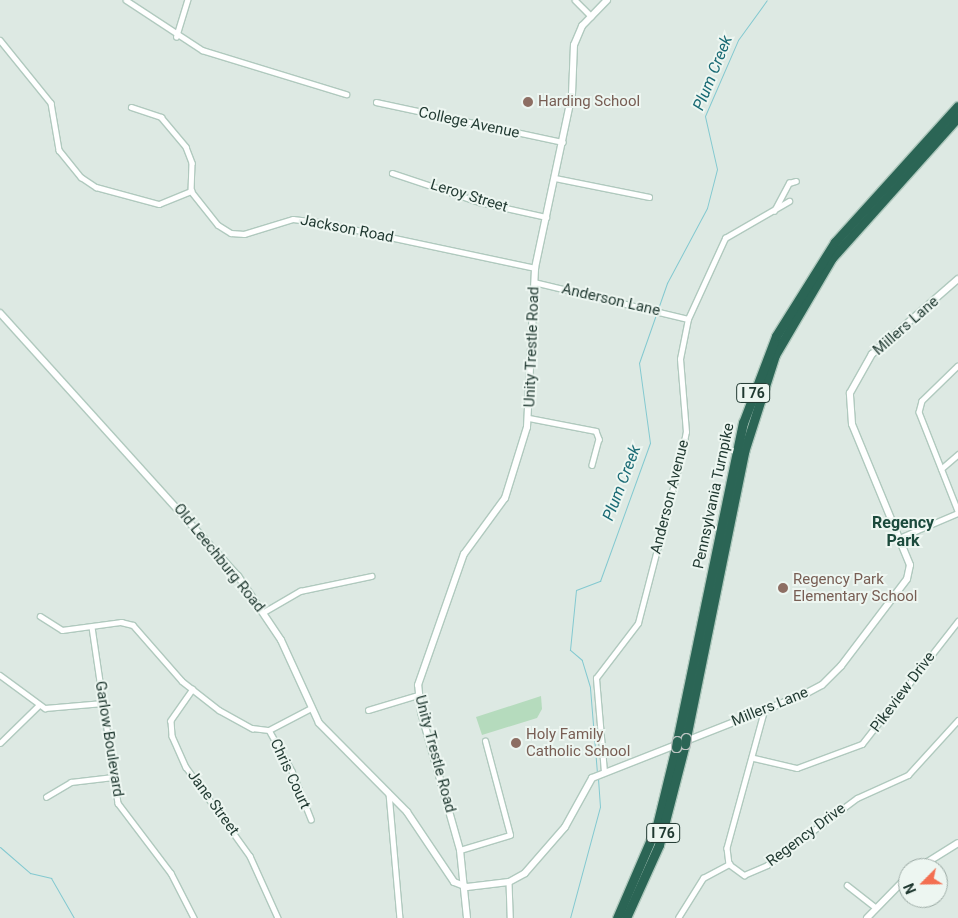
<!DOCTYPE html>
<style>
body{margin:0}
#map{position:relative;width:958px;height:918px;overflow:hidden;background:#dde9e3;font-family:Roboto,sans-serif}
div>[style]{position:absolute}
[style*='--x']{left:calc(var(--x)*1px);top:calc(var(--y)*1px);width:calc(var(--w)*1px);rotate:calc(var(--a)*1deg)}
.green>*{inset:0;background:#b5dbbd}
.stream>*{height:1px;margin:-0.5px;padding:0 0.5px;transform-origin:0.5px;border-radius:0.5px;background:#83c9d0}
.roads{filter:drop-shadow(1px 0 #b0c9be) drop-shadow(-1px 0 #b0c9be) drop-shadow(0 1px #b0c9be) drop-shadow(0 -1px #b0c9be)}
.street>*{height:4.5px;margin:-2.25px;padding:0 2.25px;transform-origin:2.25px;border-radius:2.25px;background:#fff}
.secondary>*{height:6px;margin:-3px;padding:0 3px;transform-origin:3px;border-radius:3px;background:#fff}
.highway>*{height:9px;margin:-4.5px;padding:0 4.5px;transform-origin:4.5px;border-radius:4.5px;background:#2b6555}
.bridges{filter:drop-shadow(1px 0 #bcc3c1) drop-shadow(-1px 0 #bcc3c1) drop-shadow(0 1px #bcc3c1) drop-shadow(0 -1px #bcc3c1)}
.highway-bridge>*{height:9px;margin:-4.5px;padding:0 4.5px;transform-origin:4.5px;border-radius:4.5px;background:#2b6555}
.dots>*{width:14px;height:14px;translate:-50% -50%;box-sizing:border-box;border:2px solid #edf6f1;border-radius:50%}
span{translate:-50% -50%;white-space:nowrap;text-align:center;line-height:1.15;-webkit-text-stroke:4px #edf6f1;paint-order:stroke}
.shield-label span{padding:1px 4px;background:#edf6f1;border:1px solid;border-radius:4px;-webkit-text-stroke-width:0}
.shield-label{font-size:14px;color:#1f3830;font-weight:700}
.education-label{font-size:15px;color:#785e54}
.left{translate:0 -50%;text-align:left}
.street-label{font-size:15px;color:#1f3830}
.water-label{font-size:16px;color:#196a74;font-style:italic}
.neighbourhood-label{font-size:16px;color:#1b4a3c;font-weight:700}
.north{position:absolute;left:898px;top:858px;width:50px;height:50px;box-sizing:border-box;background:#edf6f1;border:1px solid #9baaa4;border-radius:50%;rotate:247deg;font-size:14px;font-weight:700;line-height:20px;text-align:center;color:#1f3830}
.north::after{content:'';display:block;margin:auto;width:18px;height:22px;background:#f36f51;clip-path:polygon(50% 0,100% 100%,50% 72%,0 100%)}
</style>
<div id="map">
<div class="green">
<div style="clip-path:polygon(541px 696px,542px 709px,537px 718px,482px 735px,476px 717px)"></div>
</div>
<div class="stream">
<div style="--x:597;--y:773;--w:86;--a:-94.7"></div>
<div style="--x:590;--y:687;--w:28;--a:-107"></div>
<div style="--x:582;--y:660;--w:16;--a:-140"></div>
<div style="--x:570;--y:650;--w:60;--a:-84.3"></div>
<div style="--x:576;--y:590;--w:26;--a:-21"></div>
<div style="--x:600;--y:581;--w:147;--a:-70.1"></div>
<div style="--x:650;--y:443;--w:81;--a:-97.8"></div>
<div style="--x:639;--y:363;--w:85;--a:-70.7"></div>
<div style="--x:667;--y:283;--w:85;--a:-61.9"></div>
<div style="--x:707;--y:208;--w:40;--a:-75.6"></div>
<div style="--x:717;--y:169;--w:54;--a:-102.8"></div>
<div style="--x:705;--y:116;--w:83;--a:-66.5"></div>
<div style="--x:738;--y:40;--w:49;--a:-54.1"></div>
<div style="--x:0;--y:847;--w:40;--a:41"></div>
<div style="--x:30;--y:873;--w:22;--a:13"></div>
<div style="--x:51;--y:878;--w:46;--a:60.1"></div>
<div style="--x:570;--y:918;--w:115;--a:-74.9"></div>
<div style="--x:600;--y:807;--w:28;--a:-94"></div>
</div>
<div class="roads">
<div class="street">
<div style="--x:126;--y:0;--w:91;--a:33.3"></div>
<div style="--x:202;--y:50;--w:151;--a:17"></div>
<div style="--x:575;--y:0;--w:23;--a:45"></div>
<div style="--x:176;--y:37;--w:39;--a:-73"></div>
<div style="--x:0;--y:40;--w:81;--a:51"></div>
<div style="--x:51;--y:103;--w:48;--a:80.3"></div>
<div style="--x:59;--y:150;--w:35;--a:51"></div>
<div style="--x:81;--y:177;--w:18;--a:34"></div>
<div style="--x:96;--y:187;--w:65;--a:15.1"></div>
<div style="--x:159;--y:204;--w:35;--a:-22"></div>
<div style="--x:376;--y:102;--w:191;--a:12.1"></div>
<div style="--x:131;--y:107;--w:32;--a:18"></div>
<div style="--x:161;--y:117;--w:39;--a:50"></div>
<div style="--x:186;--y:147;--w:17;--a:69"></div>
<div style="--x:192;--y:163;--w:28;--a:92"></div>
<div style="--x:392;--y:173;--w:92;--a:18.4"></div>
<div style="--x:479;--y:202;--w:69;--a:12.6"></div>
<div style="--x:555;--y:178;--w:96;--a:11.4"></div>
<div style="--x:191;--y:191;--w:43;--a:51.5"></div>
<div style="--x:218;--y:225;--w:15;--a:32"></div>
<div style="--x:231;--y:233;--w:13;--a:4"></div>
<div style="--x:244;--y:234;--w:51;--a:-17"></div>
<div style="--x:293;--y:219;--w:26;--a:7"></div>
<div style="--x:319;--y:222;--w:221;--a:12"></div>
<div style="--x:774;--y:211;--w:32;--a:-62"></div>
<div style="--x:789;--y:183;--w:7;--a:-16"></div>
<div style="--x:534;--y:282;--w:158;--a:13.5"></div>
<div style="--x:958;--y:366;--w:50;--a:135.8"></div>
<div style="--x:922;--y:401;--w:11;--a:105"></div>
<div style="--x:919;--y:412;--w:106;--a:68.5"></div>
<div style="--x:529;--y:418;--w:68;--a:11"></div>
<div style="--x:596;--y:431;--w:9;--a:69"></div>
<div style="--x:599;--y:439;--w:27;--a:105"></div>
<div style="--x:941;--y:469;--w:23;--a:-41"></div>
<div style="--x:899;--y:538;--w:64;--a:-23"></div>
<div style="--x:264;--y:612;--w:42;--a:-30.3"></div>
<div style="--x:300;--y:591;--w:73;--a:-11.9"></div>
<div style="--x:40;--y:616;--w:26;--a:32"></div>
<div style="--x:62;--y:630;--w:60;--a:-7.7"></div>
<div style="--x:121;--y:622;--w:12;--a:14"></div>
<div style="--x:133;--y:625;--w:74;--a:48.8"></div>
<div style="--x:182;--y:681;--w:47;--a:38.1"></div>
<div style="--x:219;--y:710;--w:38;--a:29"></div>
<div style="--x:252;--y:728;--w:17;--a:7"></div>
<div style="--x:269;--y:730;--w:47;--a:-27.6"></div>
<div style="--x:92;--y:627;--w:178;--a:81.6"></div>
<div style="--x:118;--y:803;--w:88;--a:52.9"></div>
<div style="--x:171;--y:873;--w:51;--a:62.9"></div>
<div style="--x:0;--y:675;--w:56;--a:36.3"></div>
<div style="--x:45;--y:708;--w:58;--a:-4.9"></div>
<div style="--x:193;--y:689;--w:39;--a:125"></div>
<div style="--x:171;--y:721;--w:15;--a:86"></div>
<div style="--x:172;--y:736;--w:34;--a:66"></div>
<div style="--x:186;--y:767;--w:110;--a:54.3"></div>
<div style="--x:250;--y:856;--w:68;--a:65.7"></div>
<div style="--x:765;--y:709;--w:144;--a:105.3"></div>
<div style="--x:727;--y:848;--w:16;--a:83"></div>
<div style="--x:729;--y:864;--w:19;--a:36"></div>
<div style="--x:744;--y:875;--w:25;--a:-23"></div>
<div style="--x:767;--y:865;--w:112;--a:-36.7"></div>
<div style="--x:857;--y:798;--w:56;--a:-24.3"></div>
<div style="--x:908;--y:775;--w:74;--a:-47.7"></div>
<div style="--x:368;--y:710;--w:52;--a:-16.7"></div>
<div style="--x:269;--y:730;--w:47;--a:60.7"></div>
<div style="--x:292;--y:771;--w:52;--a:68.4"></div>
<div style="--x:0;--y:743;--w:54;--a:-44.3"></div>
<div style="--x:754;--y:758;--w:44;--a:13.1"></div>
<div style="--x:797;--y:768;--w:69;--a:-20.3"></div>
<div style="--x:862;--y:744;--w:156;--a:-52"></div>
<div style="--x:604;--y:772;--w:94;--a:-94.9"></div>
<div style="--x:596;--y:678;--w:69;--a:-52.6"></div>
<div style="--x:638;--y:623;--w:171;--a:-75.5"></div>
<div style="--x:681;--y:457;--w:25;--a:-79"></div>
<div style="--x:686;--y:432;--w:73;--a:-94.7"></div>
<div style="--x:680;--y:359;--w:41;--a:-78.7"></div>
<div style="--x:688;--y:319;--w:89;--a:-65.4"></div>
<div style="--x:725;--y:238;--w:74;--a:-30"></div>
<div style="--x:389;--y:793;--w:125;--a:85"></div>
<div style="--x:46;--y:797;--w:29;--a:-31"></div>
<div style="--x:71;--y:782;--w:42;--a:-6.8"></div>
<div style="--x:460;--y:850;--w:52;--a:-16.7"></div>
<div style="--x:510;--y:835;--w:97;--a:-104.9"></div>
<div style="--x:509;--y:882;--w:36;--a:88"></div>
<div style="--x:847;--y:885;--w:36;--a:38"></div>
<div style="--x:678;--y:918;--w:47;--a:-58"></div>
<div style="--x:703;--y:878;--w:30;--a:-28"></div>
</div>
<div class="secondary">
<div style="--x:0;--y:313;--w:355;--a:47.9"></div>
<div style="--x:238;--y:576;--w:77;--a:56.1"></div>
<div style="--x:281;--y:640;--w:91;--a:65.4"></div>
<div style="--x:319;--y:723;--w:125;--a:45.3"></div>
<div style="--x:407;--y:812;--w:84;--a:56.1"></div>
<div style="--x:454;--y:882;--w:14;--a:21"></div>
<div style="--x:467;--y:887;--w:42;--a:-6.8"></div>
<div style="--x:509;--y:882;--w:18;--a:-29"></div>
<div style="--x:525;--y:873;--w:61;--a:-49"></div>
<div style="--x:565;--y:827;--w:56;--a:-61.1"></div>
<div style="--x:592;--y:778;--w:227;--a:-21.5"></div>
<div style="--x:803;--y:695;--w:21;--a:-28"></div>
<div style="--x:822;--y:685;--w:27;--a:-45"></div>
<div style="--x:841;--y:666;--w:109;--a:-52.8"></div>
<div style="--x:907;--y:579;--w:14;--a:-78"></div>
<div style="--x:910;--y:565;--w:152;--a:-112.4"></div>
<div style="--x:852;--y:424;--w:31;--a:-94"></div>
<div style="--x:850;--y:393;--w:45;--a:-60.6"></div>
<div style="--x:872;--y:354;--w:114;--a:-41.1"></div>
<div style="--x:918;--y:868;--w:47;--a:-32"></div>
<div style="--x:467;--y:918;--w:68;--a:-95.9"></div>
<div style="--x:460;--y:850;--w:143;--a:-105.8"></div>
<div style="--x:421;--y:712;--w:27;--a:-96"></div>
<div style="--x:418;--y:685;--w:139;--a:-70.7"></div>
<div style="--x:464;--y:554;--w:69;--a:-53.8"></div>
<div style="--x:505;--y:498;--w:74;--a:-72.8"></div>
<div style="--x:527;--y:427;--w:159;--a:-87.1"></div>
<div style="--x:535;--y:268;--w:178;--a:-78"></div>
<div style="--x:572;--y:94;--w:49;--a:-87.7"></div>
<div style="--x:574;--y:45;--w:21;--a:-67"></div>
<div style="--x:582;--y:26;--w:36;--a:-46"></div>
<div style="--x:867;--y:918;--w:59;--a:-45.7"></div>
</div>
<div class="highway">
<div style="--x:686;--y:738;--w:292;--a:-78.5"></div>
<div style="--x:744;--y:452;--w:102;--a:-72.3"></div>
<div style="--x:775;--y:355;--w:113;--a:-59.6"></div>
<div style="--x:832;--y:258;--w:189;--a:-48.2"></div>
<div style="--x:677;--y:741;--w:325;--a:-78.3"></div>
<div style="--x:743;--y:423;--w:93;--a:-69.2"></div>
<div style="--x:776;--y:336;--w:111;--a:-57.9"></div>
<div style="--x:835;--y:242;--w:183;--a:-47.9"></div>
<div style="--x:617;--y:918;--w:101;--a:-66.7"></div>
<div style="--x:657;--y:825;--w:80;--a:-76.3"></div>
<div style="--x:626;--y:918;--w:80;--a:-65.7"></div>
<div style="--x:659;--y:845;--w:104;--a:-75.6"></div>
</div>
</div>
<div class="bridges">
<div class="highway-bridge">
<div style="--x:685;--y:744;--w:6;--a:-81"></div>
<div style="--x:676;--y:747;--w:6;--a:-81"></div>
</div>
</div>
<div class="dots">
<div style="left:528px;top:102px;background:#8d6e63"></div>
<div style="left:783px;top:588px;background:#8d6e63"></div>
<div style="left:516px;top:743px;background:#8d6e63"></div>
</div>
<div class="shield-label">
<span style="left:753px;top:393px">I 76</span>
<span style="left:663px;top:833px">I 76</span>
</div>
<div class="education-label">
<span class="left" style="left:538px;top:102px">Harding School</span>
<span class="left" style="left:793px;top:588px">Regency Park<br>Elementary School</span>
<span class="left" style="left:526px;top:743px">Holy Family<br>Catholic School</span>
</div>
<div class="street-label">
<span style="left:469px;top:123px;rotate:12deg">College Avenue</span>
<span style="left:469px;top:196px;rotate:17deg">Leroy Street</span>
<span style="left:347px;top:229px;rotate:11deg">Jackson Road</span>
<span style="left:611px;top:300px;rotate:13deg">Anderson Lane</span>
<span style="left:906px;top:326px;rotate:-41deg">Millers Lane</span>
<span style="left:532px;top:347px;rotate:-88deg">Unity Trestle Road</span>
<span style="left:714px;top:496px;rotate:-78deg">Pennsylvania Turnpike</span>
<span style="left:670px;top:497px;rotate:-76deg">Anderson Avenue</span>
<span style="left:219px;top:558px;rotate:51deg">Old Leechburg Road</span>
<span style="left:903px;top:692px;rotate:-53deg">Pikeview Drive</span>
<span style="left:770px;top:707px;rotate:-22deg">Millers Lane</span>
<span style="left:109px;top:739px;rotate:81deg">Garlow Boulevard</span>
<span style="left:435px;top:754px;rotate:75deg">Unity Trestle Road</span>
<span style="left:290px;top:774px;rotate:65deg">Chris Court</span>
<span style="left:213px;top:803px;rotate:54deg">Jane Street</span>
<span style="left:806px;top:835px;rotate:-37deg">Regency Drive</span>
</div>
<div class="water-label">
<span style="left:713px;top:73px;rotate:-68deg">Plum Creek</span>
<span style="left:622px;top:483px;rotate:-69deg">Plum Creek</span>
</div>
<div class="neighbourhood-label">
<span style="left:903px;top:532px">Regency<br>Park</span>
</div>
<div class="north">N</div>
</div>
